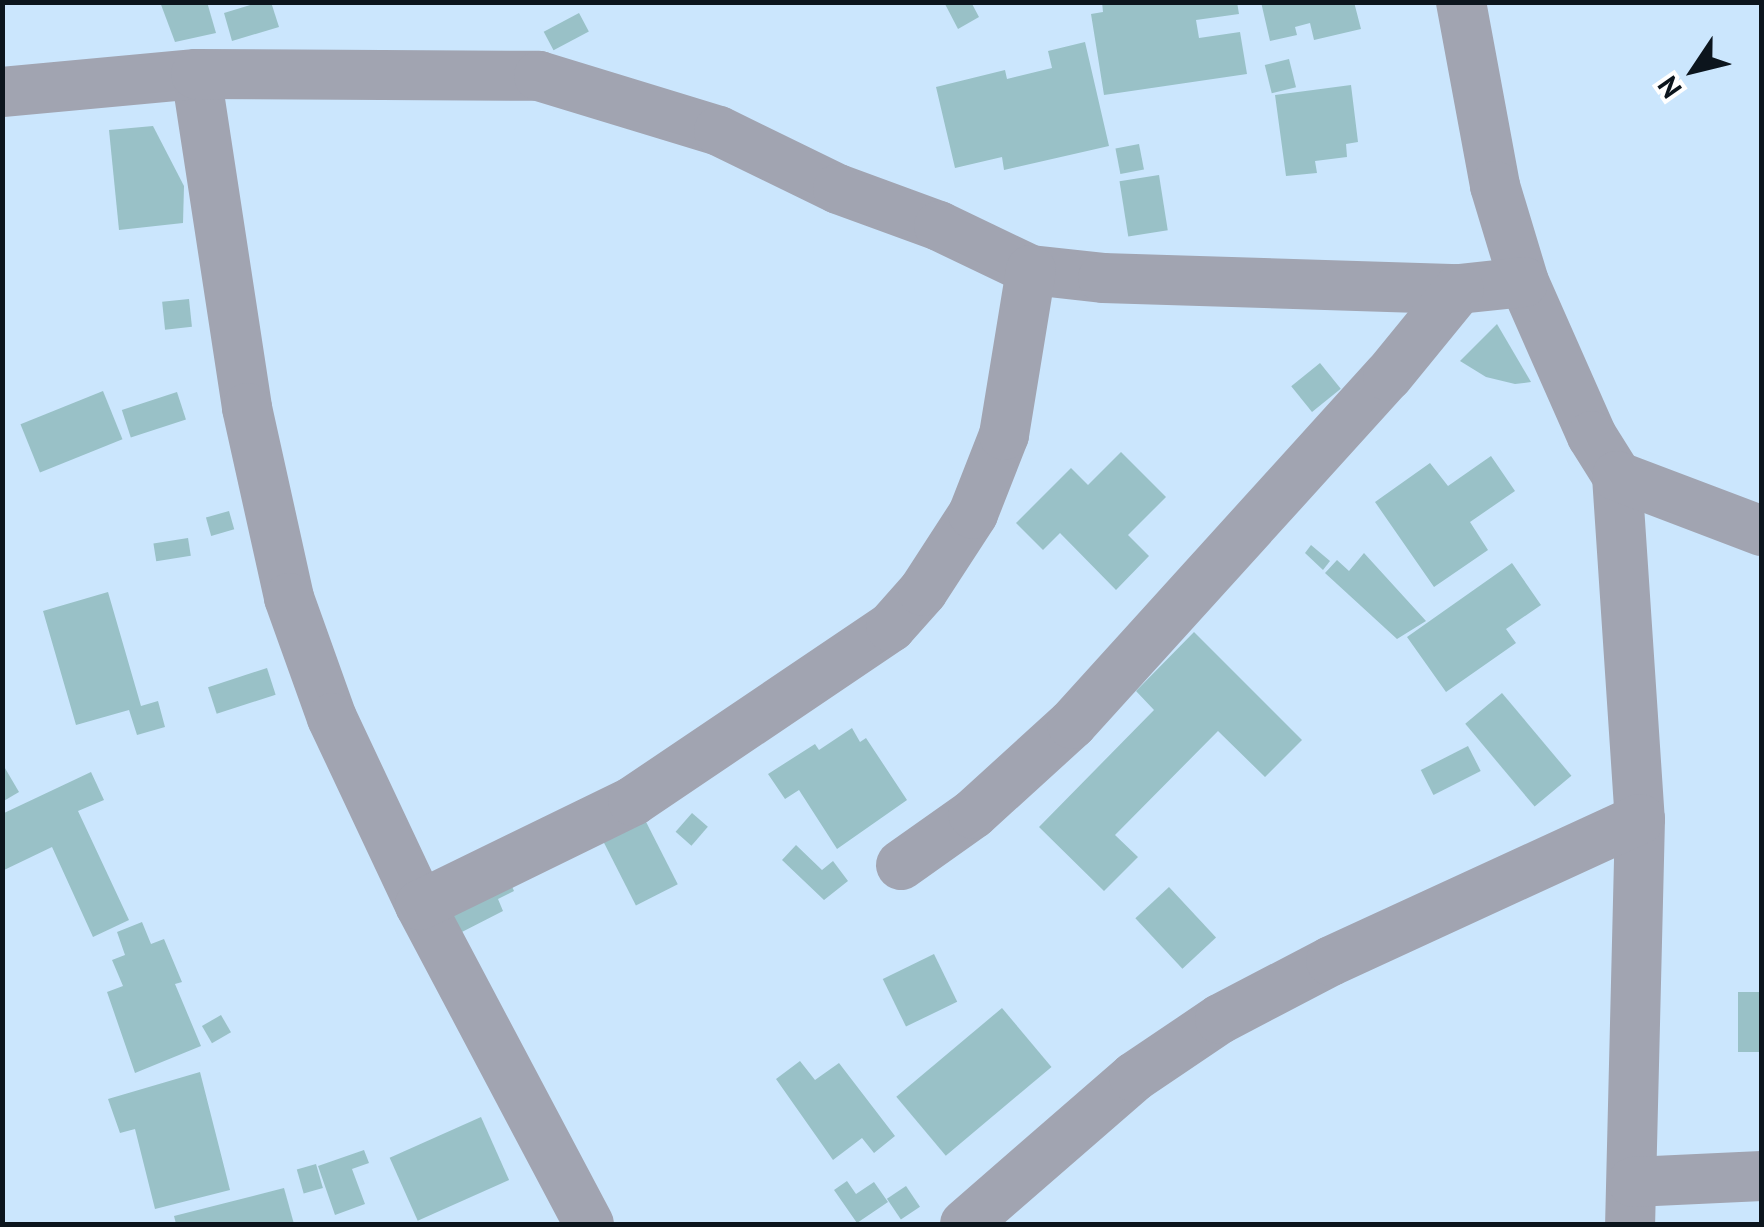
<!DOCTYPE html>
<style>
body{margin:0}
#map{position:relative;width:1764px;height:1227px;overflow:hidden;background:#cbe6fd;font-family:"PT Sans",sans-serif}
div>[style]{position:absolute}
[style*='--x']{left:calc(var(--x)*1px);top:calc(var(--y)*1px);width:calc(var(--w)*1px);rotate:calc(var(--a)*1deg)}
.building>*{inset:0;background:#99c1c7;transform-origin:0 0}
.minor>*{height:50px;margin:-25px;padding:0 25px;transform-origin:25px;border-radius:25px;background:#a1a4b1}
span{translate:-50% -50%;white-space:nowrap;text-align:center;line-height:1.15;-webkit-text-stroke:8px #fff;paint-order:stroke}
.frame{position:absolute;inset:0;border:5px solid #0c151d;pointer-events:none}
.north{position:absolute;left:1644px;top:20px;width:100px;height:100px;-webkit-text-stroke:8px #fff;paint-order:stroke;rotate:235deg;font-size:28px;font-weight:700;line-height:40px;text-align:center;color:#0c151d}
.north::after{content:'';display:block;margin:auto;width:35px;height:45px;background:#0c151d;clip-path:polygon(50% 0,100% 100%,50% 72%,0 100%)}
</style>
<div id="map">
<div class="building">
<div style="clip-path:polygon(160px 2px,207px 2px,216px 33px,175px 42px)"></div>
<div style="clip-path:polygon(260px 2px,271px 2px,279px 27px,232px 41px,224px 13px)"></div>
<div style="clip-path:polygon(971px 2px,979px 17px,958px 29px,945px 4px)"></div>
<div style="clip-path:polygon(1102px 2px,1237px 2px,1239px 14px,1196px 20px,1199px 38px,1240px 32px,1247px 74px,1104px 95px,1091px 14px,1103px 12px)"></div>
<div style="clip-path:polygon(1261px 2px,1354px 2px,1361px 29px,1314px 40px,1310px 23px,1295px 27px,1297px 35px,1270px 41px)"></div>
<div style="left:579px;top:13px;width:21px;height:40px;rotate:62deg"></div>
<div style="clip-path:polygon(1085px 42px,1109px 146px,1004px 170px,1002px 157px,955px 168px,936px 87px,1005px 70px,1007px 79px,1052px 68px,1048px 51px)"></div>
<div style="left:1289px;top:59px;width:29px;height:25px;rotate:76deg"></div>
<div style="clip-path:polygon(1351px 85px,1358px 142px,1346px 144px,1347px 157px,1315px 161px,1317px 173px,1286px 176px,1275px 95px)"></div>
<div style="clip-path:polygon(153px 126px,184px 186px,183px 223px,119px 230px,109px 130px)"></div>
<div style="left:1139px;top:144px;width:26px;height:24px;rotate:79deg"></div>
<div style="left:1159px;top:175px;width:56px;height:40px;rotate:81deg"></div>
<div style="left:189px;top:299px;width:28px;height:27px;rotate:84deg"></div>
<div style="clip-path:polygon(1497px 324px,1531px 382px,1515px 384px,1486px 377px,1460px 361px)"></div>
<div style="left:1320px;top:363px;width:33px;height:37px;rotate:51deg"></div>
<div style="left:103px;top:391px;width:52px;height:89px;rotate:68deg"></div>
<div style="left:177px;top:392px;width:29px;height:58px;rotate:72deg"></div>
<div style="clip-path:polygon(1121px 452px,1166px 497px,1128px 535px,1149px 556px,1116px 590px,1060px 533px,1043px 550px,1016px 523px,1071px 468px,1088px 485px)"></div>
<div style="clip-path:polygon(1491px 456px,1515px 491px,1470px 522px,1488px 550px,1434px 587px,1375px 502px,1430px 463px,1448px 486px)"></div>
<div style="left:229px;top:511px;width:19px;height:24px;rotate:74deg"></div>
<div style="left:188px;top:538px;width:18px;height:35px;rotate:81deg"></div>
<div style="clip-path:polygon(1311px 545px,1330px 561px,1323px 570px,1305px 553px)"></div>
<div style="clip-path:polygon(1364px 553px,1426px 621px,1397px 639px,1325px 573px,1337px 560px,1349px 571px)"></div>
<div style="clip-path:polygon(1512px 563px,1541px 605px,1506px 629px,1516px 643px,1446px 692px,1407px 637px)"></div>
<div style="clip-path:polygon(108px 592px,141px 706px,158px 701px,165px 727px,137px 735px,129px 710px,76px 725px,43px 611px)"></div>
<div style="clip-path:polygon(1194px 632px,1302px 740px,1265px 777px,1218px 731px,1115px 835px,1138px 857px,1104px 891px,1039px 827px,1154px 710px,1136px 691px)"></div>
<div style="left:267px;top:668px;width:28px;height:62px;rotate:72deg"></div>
<div style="left:1502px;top:693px;width:108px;height:48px;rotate:50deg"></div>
<div style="clip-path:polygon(852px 728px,860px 742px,866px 738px,907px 800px,837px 849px,799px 790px,785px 799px,768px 774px,815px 744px,819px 750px)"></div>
<div style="left:1468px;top:746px;width:28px;height:53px;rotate:63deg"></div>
<div style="clip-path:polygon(2px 763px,19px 792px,2px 802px)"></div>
<div style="clip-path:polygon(91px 772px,104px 800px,78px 811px,129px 920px,93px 937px,52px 847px,2px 871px,2px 814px)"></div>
<div style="left:641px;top:812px;width:81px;height:47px;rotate:63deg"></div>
<div style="left:692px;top:813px;width:21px;height:25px;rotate:41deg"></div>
<div style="clip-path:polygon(796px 845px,822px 870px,833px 861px,848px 881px,824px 900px,782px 860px)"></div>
<div style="clip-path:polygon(508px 877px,514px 891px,498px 899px,503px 911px,458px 934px,445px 908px)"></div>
<div style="left:1169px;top:887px;width:69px;height:46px;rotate:47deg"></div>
<div style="clip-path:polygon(142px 922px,151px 944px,164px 939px,182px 982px,175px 984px,201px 1046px,135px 1073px,107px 992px,123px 986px,112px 960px,125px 955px,117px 932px)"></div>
<div style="left:934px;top:954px;width:53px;height:57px;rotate:64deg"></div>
<div style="left:1738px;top:992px;width:24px;height:60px"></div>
<div style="left:1002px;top:1008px;width:77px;height:138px;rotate:50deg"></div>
<div style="left:221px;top:1015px;width:20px;height:22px;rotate:60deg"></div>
<div style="clip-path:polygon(800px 1061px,815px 1080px,839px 1063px,895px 1136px,874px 1153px,862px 1138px,833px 1160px,776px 1079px)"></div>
<div style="clip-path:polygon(200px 1072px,230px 1190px,155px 1209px,135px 1129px,120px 1133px,108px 1099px)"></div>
<div style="left:481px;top:1117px;width:69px;height:100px;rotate:66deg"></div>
<div style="clip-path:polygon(364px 1150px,369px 1163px,352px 1169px,365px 1204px,335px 1215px,318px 1166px)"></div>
<div style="left:316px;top:1164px;width:25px;height:20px;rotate:74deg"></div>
<div style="clip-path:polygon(847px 1181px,856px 1194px,874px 1182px,888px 1202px,857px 1223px,834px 1190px)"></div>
<div style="left:906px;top:1186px;width:25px;height:23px;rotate:56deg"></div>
<div style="clip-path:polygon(284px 1188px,294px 1224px,176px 1224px,174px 1216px)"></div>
</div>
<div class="minor">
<div style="--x:1461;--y:2;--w:187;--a:79.5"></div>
<div style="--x:1495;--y:186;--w:100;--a:73.2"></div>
<div style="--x:1524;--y:282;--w:168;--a:66.2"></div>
<div style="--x:1592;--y:436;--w:47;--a:58"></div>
<div style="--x:1617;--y:476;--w:344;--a:86.2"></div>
<div style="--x:1640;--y:819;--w:405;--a:91.4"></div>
<div style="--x:196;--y:74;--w:338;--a:81.3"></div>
<div style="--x:247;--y:408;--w:195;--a:77.5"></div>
<div style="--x:289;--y:598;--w:127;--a:70.3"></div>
<div style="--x:332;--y:718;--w:207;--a:64.8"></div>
<div style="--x:420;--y:905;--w:361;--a:62.1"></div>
<div style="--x:2;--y:92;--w:195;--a:-5.3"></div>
<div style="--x:196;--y:74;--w:343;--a:0.3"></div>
<div style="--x:539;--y:76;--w:188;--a:17"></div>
<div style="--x:719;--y:131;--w:132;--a:26"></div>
<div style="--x:838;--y:189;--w:108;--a:20.1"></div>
<div style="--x:939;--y:226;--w:102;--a:25.6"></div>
<div style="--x:1031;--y:270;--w:72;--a:6.3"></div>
<div style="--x:1103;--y:278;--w:356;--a:1.8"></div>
<div style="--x:1459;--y:289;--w:65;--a:-6.1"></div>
<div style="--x:1617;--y:476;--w:155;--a:20.8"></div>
<div style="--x:901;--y:865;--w:88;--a:-35.3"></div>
<div style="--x:973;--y:814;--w:134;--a:-42.3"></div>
<div style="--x:1072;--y:724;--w:470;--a:-47.8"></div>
<div style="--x:1388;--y:376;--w:112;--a:-50.8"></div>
<div style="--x:420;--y:905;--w:237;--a:-26"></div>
<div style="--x:633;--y:801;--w:311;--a:-34"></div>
<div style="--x:891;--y:627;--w:48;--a:-48.4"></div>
<div style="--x:923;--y:591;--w:92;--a:-57"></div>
<div style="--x:973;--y:514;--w:85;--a:-68.6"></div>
<div style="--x:1004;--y:435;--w:167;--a:-80.7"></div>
<div style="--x:1633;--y:1182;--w:129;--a:-2.7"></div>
<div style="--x:965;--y:1224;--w:224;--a:-41"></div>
<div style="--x:1134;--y:1077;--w:104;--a:-34"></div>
<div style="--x:1220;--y:1019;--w:125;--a:-27.6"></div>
<div style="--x:1331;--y:961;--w:340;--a:-24.7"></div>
</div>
<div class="frame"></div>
<div class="north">N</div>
</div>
